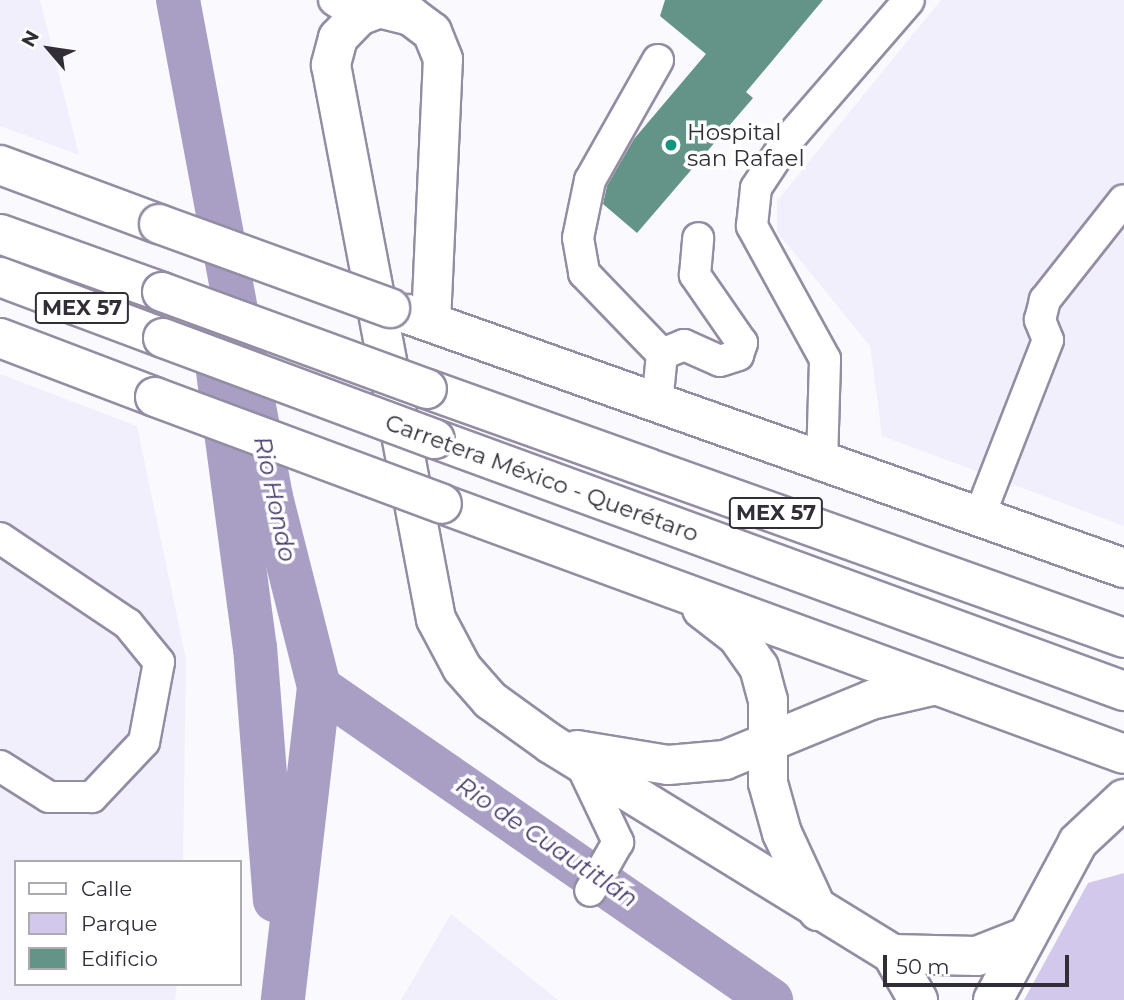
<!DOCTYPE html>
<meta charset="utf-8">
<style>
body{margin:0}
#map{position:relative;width:1124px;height:1000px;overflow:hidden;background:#faf9fe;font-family:Montserrat,sans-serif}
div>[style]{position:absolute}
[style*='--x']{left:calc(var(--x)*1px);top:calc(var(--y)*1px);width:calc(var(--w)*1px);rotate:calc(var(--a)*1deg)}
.built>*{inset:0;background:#f2effc}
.green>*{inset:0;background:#d1c8eb}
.river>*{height:44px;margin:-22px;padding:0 22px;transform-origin:22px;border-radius:22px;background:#a99fc5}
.building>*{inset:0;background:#649387}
.roads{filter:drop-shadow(2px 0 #938da3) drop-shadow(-2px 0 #938da3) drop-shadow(0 2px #938da3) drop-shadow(0 -2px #938da3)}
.minor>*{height:30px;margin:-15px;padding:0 15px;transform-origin:15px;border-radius:15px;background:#fff}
.major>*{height:38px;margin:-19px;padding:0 19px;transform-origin:19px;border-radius:19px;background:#fff}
.highway>*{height:38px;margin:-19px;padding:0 19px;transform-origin:19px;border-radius:19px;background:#fff}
.bridges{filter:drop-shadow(2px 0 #938da3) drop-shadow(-2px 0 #938da3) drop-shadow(0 2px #938da3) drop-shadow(0 -2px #938da3)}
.major-bridge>*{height:38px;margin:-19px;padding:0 19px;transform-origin:19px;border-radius:19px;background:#fff}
.highway-bridge>*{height:38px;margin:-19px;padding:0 19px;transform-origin:19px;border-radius:19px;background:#fff}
.dots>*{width:19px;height:19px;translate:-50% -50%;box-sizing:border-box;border:4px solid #fff;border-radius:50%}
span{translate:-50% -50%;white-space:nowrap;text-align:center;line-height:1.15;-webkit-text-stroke:7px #fff;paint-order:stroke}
.shield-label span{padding:2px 5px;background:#fff;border:2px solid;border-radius:5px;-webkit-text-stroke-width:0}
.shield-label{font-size:21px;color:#312e38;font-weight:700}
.poi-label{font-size:23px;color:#312e38}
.left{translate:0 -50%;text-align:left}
.street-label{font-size:23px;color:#312e38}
.water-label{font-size:24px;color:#48386a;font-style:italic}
.legend{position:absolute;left:14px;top:860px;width:228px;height:126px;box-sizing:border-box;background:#fff;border:2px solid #adabaf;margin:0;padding:9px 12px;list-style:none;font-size:21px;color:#312e38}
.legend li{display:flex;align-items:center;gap:14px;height:35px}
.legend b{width:35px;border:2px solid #adabaf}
.north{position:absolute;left:14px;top:14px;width:70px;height:70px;-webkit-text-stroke:5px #fff;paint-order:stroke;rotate:299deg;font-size:19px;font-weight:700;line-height:28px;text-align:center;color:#312e38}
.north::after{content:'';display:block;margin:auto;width:24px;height:32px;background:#312e38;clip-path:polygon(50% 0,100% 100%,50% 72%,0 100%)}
.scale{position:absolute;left:883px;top:955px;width:186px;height:32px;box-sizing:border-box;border:4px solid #312e38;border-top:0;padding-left:9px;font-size:21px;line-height:24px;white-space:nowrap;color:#312e38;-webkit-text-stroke:5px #fff;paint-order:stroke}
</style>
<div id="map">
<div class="built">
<div style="clip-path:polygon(0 0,40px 0,79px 155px,0 126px)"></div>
<div style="clip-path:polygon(941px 0,1124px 0,1124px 526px,882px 436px,870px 346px,777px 232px,777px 201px)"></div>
<div style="clip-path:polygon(0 374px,137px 426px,186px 659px,183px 862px,16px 862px,16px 984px,177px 984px,175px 1000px,0 1000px)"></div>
<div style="clip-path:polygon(451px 914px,558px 1000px,401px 1000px)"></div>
</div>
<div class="green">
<div style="clip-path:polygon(1124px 873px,1124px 1000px,1024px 1000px,1088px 883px)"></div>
</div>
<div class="river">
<div style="--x:178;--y:0;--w:506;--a:79.4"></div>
<div style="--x:271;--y:497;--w:196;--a:75.8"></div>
<div style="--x:319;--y:687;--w:315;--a:96.6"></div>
<div style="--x:211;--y:319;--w:331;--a:82.4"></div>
<div style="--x:255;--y:647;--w:254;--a:85.5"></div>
<div style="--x:319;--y:687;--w:550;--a:34.7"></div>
</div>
<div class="building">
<div style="clip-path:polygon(665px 0,823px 0,746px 92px,753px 98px,637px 233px,603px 204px,607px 186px,634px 139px,706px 54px,660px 16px)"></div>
</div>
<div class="roads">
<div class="minor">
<div style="--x:334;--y:0;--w:30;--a:33"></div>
<div style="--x:658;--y:60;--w:138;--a:119.5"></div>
<div style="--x:590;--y:180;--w:59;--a:101.7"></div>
<div style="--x:578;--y:238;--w:36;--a:80"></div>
<div style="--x:584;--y:273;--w:112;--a:46.1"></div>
<div style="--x:657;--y:404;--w:50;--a:-84.3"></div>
<div style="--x:662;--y:354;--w:24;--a:-22"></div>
<div style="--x:684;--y:345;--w:39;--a:24"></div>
<div style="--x:720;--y:361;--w:19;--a:-18"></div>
<div style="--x:738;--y:355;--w:13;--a:-72"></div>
<div style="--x:742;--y:343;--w:83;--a:-124.7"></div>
<div style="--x:695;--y:275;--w:37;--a:-85"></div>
<div style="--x:822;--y:462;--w:103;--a:-88.3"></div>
<div style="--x:825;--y:359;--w:152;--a:-118.8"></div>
<div style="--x:752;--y:226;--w:38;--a:-84"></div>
<div style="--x:756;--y:188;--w:56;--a:-56.6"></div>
<div style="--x:787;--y:141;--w:186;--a:-49.1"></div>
<div style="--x:979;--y:517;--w:190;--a:-68.7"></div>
<div style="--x:1048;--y:340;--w:22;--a:-112"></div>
<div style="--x:1040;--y:320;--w:21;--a:-76"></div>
<div style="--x:1045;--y:300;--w:127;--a:-51.7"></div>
<div style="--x:0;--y:538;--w:154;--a:33.9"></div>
<div style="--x:128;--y:624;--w:49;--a:50.8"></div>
<div style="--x:159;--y:662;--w:81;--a:100.6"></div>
<div style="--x:144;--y:742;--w:76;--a:133.4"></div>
<div style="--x:92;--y:797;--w:43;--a:180"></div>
<div style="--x:49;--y:797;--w:58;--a:-147.7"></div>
<div style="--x:580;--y:762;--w:89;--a:64.6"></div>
<div style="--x:618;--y:842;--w:56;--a:119.7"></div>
</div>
<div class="major">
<div style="--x:0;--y:165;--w:170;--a:20.4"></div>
<div style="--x:407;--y:314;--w:761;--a:19.51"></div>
<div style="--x:431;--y:322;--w:263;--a:-87.4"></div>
<div style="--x:443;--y:59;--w:29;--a:-112"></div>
<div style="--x:432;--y:32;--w:26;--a:-143"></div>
<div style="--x:411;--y:16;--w:32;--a:-166"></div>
<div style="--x:380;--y:8;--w:22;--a:159"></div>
<div style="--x:359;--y:16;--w:30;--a:134"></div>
<div style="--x:338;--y:38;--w:28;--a:105"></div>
<div style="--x:331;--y:65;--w:564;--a:79.27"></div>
<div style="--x:436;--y:619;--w:55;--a:62"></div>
<div style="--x:462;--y:668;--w:43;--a:48.8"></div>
<div style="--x:490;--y:700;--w:75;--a:35.8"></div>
<div style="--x:551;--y:744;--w:400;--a:31.6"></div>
<div style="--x:892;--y:954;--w:85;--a:1.3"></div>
<div style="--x:977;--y:956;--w:52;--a:-21.6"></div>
<div style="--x:0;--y:338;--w:166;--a:20.8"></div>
<div style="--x:442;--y:504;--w:726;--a:20.13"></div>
<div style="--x:702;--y:609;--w:44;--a:37.6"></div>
<div style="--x:737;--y:636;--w:38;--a:55"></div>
<div style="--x:759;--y:667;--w:34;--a:75"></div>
<div style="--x:768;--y:700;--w:83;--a:90"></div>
<div style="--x:768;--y:783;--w:52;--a:74.4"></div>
<div style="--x:782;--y:833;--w:86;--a:65.2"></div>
<div style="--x:577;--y:750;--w:92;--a:9.4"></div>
<div style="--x:668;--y:765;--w:57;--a:-5"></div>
<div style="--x:725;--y:760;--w:158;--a:-22.3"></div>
<div style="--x:871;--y:700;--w:67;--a:-13"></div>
<div style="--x:892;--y:954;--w:53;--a:60.5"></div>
<div style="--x:993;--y:1000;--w:179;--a:-61.7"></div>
<div style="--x:1078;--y:842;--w:63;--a:-43.1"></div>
</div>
<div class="highway">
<div style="--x:0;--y:234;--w:172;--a:19.7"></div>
<div style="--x:0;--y:277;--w:174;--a:20.5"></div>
<div style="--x:427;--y:389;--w:740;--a:19.66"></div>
<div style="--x:435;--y:439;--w:734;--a:20.09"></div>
</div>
</div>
<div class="bridges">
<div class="major-bridge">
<div style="--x:159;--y:224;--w:246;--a:20"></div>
<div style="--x:155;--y:397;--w:306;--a:20.4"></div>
</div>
<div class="highway-bridge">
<div style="--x:162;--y:292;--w:282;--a:20.1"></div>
<div style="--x:163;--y:338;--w:290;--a:20.4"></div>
</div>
</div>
<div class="dots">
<div style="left:671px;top:145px;background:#12957e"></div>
</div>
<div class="shield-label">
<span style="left:82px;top:308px">MEX 57</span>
<span style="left:776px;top:513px">MEX 57</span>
</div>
<div class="poi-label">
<span class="left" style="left:687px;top:145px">Hospital<br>san Rafael</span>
</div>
<div class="street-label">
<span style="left:542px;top:478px;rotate:20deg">Carretera México - Querétaro</span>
</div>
<div class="water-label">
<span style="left:275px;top:499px;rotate:78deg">Rio Hondo</span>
<span style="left:547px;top:842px;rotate:34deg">Rio de Cuautitlán</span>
</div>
<ul class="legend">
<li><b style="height:9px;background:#fff"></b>Calle</li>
<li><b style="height:19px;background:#d1c8eb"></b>Parque</li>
<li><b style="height:19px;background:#649387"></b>Edificio</li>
</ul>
<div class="north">N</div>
<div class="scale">50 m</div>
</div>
